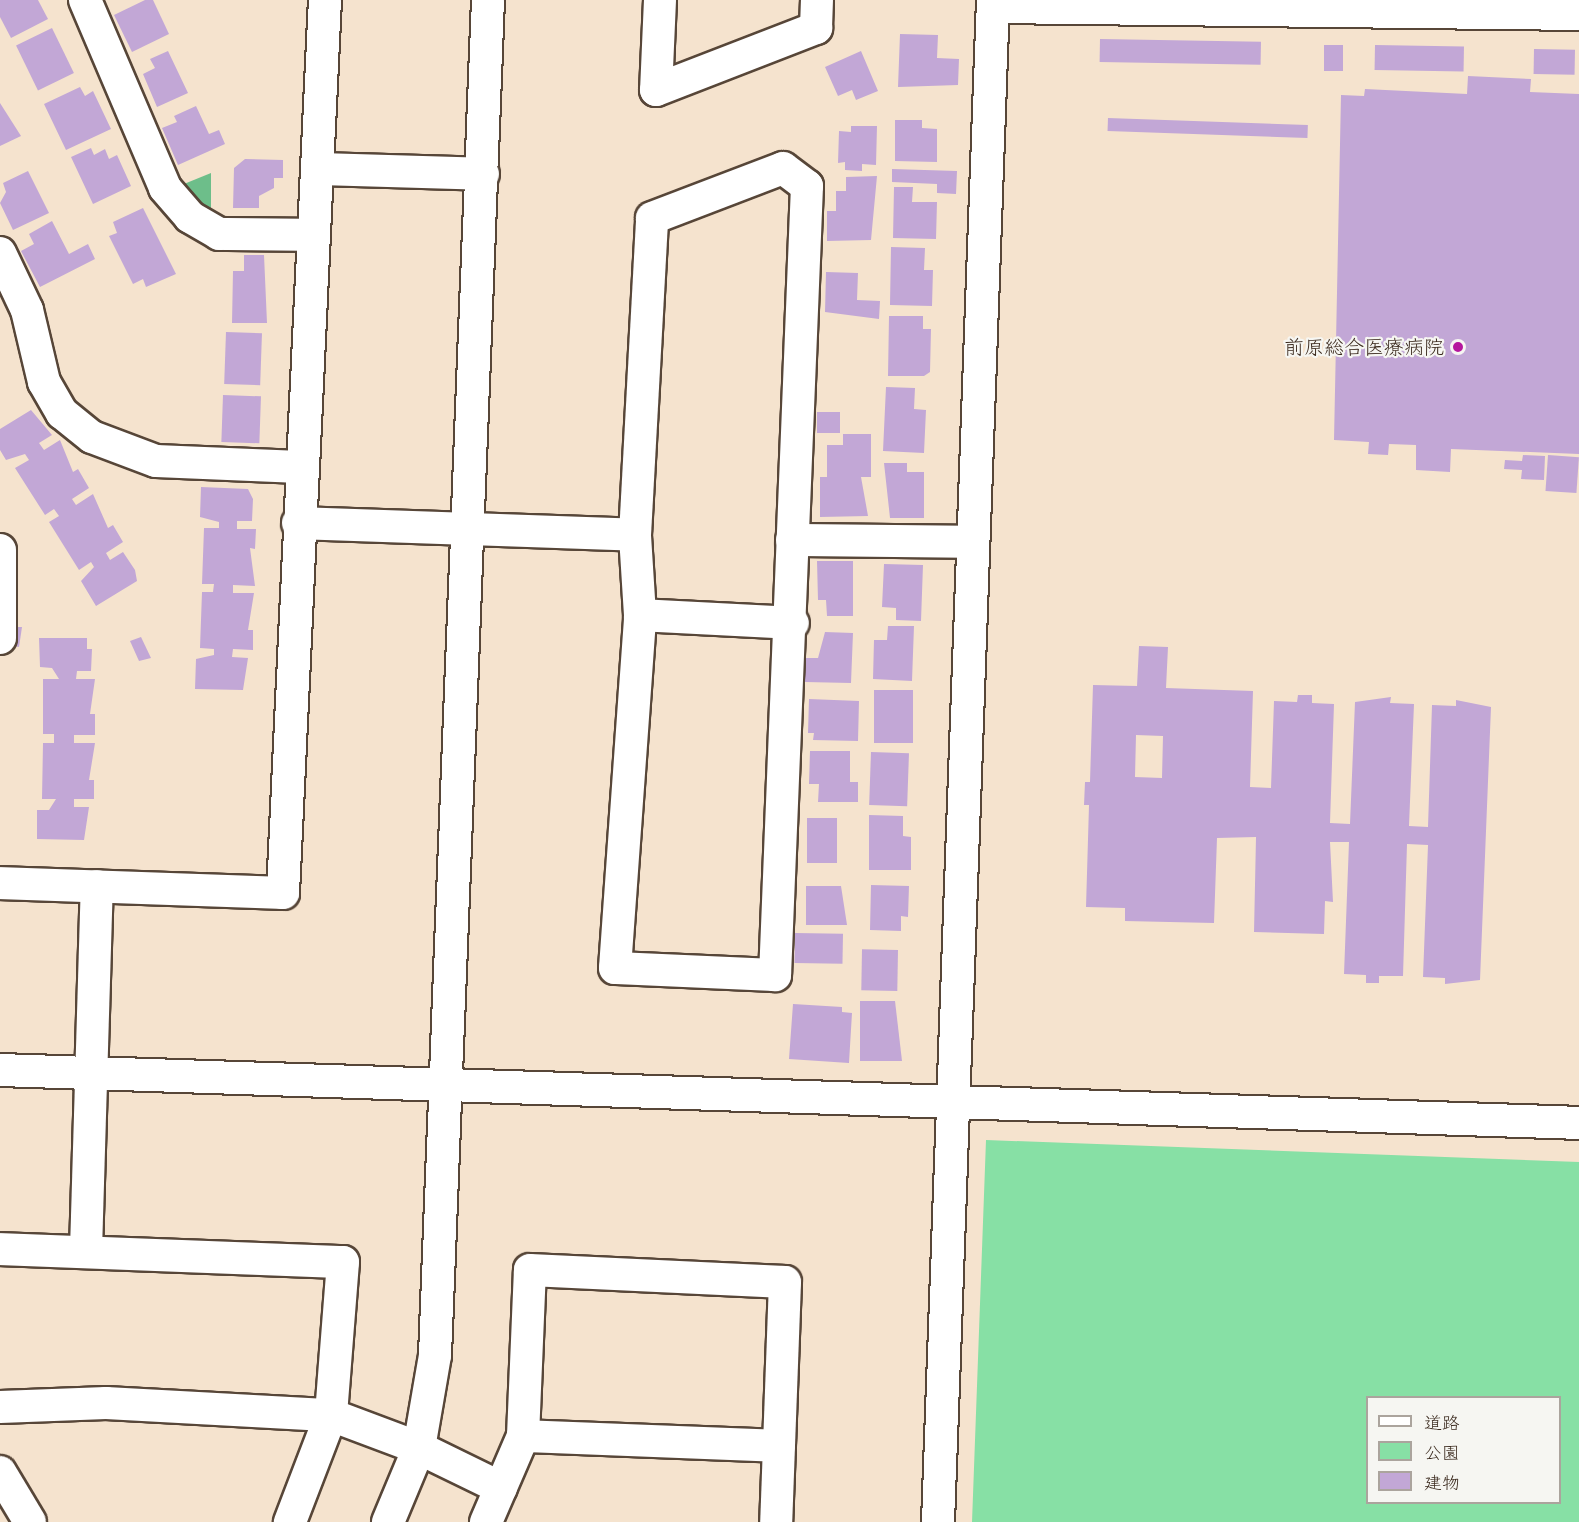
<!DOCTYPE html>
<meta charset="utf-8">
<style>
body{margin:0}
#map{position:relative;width:1579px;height:1522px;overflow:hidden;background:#f5e3ce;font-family:"Comic Neue","Klee One",sans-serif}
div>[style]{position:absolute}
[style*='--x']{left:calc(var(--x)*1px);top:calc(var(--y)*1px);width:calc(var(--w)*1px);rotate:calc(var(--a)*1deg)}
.green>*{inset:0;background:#87e0a5}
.forest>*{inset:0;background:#6dbe8a}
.building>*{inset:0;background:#c2a7d6;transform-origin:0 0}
.roads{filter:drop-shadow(2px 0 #574638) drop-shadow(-2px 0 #574638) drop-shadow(0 2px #574638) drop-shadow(0 -2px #574638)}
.minor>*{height:32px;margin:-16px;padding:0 16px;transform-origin:16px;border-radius:16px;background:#fff}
.dots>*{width:16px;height:16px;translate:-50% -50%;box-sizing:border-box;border:3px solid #f6f6f2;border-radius:50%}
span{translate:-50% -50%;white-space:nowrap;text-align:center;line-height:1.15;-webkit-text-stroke:4.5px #f6f6f2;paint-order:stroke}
.poi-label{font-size:20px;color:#3b2a1e}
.right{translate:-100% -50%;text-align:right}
.legend{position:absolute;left:1366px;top:1396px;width:195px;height:108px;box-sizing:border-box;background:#f6f6f2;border:2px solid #aba49d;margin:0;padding:8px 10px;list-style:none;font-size:18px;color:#3b2a1e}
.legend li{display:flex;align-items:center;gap:12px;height:30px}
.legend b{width:30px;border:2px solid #aba49d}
</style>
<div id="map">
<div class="green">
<div style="clip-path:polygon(evenodd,986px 1140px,1579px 1162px,1579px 1522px,972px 1522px,986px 1140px,1368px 1398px,1560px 1398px,1560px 1502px,1368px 1502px,1368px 1398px)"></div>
</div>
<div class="forest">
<div style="clip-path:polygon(211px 173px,211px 219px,179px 186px)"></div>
</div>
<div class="building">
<div style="clip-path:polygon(0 0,38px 0,48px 19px,11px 38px,0 17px)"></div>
<div style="clip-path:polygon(145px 0,153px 0,169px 34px,132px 52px,114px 15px)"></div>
<div style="left:52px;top:28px;width:50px;height:40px;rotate:64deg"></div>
<div style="clip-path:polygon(900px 34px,938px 35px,937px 58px,959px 59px,958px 85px,898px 87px)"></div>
<div style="left:1100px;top:39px;width:161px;height:23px;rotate:1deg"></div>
<div style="left:1324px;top:45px;width:19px;height:26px"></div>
<div style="left:1375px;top:45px;width:89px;height:25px;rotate:1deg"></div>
<div style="left:1534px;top:49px;width:41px;height:25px;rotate:1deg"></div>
<div style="clip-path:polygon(168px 51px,188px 93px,157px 107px,143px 74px,155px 68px,150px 59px)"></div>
<div style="clip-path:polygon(861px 51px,878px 91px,856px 100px,852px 90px,838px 96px,825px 67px)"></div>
<div style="clip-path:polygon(1468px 76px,1531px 79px,1530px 92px,1579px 94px,1579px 454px,1451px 449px,1450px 472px,1416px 470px,1416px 445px,1389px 444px,1388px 455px,1368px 454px,1369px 442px,1334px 440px,1341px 95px,1364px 96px,1365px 89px,1467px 94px)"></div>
<div style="clip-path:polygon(80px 87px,85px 96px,93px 91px,111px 129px,66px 150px,44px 104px)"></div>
<div style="clip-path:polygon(0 103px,21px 136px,0 146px)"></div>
<div style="clip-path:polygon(196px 106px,209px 134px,219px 130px,225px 144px,178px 165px,162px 128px,177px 122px,174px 116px)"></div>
<div style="left:1108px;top:118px;width:200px;height:13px;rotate:2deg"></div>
<div style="clip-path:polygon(895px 120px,922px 120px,922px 128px,937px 129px,937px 162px,895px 161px)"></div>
<div style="clip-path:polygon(851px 126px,877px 126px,876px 165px,862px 164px,862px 171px,845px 170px,845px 162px,838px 163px,839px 131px,851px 132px)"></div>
<div style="clip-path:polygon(91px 148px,94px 155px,105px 149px,109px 159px,117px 155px,131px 186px,93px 204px,71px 157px)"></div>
<div style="clip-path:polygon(245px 159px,283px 160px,283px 178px,274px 178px,274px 188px,259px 196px,259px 208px,233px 208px,234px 168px)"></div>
<div style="clip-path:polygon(892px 169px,957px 171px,956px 194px,937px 193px,937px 184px,892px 182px)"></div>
<div style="clip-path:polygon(28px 171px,49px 213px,13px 230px,0 203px,6px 192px,3px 183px)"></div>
<div style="clip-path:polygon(877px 176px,871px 240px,827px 241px,827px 211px,836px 211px,836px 191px,846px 191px,846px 177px)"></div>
<div style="clip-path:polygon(894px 187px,913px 187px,912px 202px,937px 202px,936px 239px,893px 238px)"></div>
<div style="clip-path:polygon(143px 208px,176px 274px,146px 287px,143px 279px,133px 284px,109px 236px,117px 233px,113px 222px)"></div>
<div style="clip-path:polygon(52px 221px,69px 254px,88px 244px,95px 259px,40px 287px,21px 251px,34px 244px,29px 234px)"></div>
<div style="clip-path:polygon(891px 247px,925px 248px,924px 270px,933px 270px,932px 306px,890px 305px)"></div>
<div style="clip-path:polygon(244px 255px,264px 255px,267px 323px,232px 323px,233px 271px,244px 271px)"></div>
<div style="clip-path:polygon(826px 272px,858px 273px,857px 300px,880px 301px,879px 319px,825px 312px)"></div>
<div style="clip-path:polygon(889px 316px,923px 316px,923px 329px,931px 329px,930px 372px,924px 376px,888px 376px)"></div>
<div style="left:226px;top:332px;width:36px;height:52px;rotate:2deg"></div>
<div style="clip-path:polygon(886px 387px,915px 388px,914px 409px,926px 410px,924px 453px,883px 451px)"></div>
<div style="left:223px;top:395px;width:38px;height:47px;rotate:2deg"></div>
<div style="clip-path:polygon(31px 410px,52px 435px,39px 443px,44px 450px,60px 440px,73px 472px,78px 469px,89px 488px,72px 499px,76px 505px,93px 494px,108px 528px,113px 525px,123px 542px,106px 553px,110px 560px,123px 552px,135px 570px,137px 581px,96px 606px,81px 581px,94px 567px,91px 562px,79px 570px,49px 522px,59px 516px,54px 509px,45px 515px,15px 468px,29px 460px,25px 454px,6px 460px,0 450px,0 429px)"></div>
<div style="left:817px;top:412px;width:23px;height:21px"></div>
<div style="clip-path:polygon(843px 434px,871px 434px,871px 477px,861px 477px,868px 516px,820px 517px,820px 477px,827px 477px,827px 445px,843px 445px)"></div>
<div style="clip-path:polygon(1523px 455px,1545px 456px,1544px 480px,1521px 479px,1522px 470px,1504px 469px,1505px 460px,1522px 461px)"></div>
<div style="left:1548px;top:455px;width:31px;height:36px;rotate:4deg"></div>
<div style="clip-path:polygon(884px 463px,907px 463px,907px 472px,924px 472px,924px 518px,890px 518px)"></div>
<div style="clip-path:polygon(201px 487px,248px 489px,253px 499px,252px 521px,237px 521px,237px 529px,256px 529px,255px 549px,250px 548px,255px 586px,233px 585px,233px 593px,254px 593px,248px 630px,253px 630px,253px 650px,233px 649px,232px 657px,248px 658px,243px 690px,195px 689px,196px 659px,214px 655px,214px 649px,200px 648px,202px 592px,213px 592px,214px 584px,202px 584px,204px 528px,219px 528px,219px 522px,200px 517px)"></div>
<div style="clip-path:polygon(817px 561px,853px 561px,853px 616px,827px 616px,826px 600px,818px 600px)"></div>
<div style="clip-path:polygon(884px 564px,923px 565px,921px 621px,896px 620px,896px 608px,882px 607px)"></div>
<div style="clip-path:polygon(888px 626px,914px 626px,912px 681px,873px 679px,874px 640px,887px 640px)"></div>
<div style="clip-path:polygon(14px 627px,22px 627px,19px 647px,14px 646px)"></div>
<div style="clip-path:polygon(825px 632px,853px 633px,851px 683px,805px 682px,805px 658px,818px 658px)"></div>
<div style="clip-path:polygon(141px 637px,151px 658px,139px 661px,130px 641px)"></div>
<div style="clip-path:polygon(39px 638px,87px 638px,87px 649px,92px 649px,91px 671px,77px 671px,76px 679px,95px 679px,90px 714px,95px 714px,95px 735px,74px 735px,74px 743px,95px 743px,89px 780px,94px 780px,94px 799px,74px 799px,74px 807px,89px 807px,84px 840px,37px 839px,37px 810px,49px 810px,56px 799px,42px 799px,43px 743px,54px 743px,54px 734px,43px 734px,43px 679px,59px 679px,52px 668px,40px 667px)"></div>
<div style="clip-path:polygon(evenodd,1139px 646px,1168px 647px,1166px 688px,1253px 691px,1250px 787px,1271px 788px,1274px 701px,1297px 702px,1298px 695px,1312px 695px,1312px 703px,1334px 704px,1330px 823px,1350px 824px,1355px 702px,1391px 697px,1390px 703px,1414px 704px,1409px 826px,1428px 827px,1432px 705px,1456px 706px,1456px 700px,1491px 707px,1480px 980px,1445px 984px,1445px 978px,1423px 977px,1428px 845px,1407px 844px,1403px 976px,1379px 976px,1379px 983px,1366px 983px,1366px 975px,1344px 974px,1349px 842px,1330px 842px,1333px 902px,1325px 901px,1324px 934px,1254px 932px,1256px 837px,1217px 838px,1214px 923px,1125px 921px,1125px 908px,1086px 907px,1089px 805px,1084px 805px,1085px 782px,1090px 782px,1093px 685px,1137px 686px,1139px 646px,1136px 735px,1163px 736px,1162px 778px,1135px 777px,1136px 735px)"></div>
<div style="left:874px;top:690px;width:39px;height:53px"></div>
<div style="clip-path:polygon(809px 699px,859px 701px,858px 741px,813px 740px,814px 733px,808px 733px)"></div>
<div style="clip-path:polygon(810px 751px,850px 751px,850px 782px,858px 782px,858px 802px,818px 802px,819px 784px,809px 784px)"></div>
<div style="left:871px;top:752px;width:38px;height:53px;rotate:2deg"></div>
<div style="clip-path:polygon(869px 815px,903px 816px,903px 836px,911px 837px,911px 870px,869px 870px)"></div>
<div style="left:807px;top:818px;width:30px;height:45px"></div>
<div style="clip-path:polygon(871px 885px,909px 886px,908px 917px,901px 916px,901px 931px,870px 930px)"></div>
<div style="clip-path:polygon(806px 886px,841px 886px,847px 925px,806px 925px)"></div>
<div style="left:795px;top:933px;width:48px;height:30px;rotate:1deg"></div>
<div style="left:898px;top:950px;width:41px;height:36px;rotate:91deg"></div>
<div style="clip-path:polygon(860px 1001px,895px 1001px,902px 1061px,860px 1061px)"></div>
<div style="clip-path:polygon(793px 1004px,842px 1007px,842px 1012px,852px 1013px,849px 1063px,789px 1059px)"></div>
</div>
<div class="roads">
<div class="minor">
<div style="--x:85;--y:0;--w:204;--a:66.9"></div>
<div style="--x:165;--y:188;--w:38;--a:49"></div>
<div style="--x:190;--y:217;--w:34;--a:30"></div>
<div style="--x:219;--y:234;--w:91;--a:0.6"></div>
<div style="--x:660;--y:0;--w:90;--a:92.5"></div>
<div style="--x:656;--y:90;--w:172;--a:-21.2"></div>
<div style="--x:816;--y:28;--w:28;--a:-88"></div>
<div style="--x:993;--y:7;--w:586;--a:0.68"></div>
<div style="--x:783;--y:168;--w:30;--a:37"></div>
<div style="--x:807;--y:186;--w:790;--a:92.32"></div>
<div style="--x:775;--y:975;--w:160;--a:-177.5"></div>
<div style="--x:615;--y:968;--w:354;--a:-85.9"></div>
<div style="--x:640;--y:615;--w:80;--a:-93.6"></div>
<div style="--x:635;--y:535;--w:317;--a:-86.9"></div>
<div style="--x:652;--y:218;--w:140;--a:-20.9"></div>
<div style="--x:319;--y:169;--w:164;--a:1.7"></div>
<div style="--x:0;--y:253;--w:63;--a:64.7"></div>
<div style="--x:27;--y:310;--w:74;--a:76.7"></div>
<div style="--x:44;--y:382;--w:36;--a:60"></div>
<div style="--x:62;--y:413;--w:38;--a:39"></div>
<div style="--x:92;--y:437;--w:68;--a:20.6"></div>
<div style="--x:156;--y:461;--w:144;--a:2.4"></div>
<div style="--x:298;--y:523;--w:337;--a:2"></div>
<div style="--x:792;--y:540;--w:181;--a:0.6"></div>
<div style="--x:0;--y:550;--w:88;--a:90"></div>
<div style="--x:640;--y:615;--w:153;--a:3"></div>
<div style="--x:0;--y:883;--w:283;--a:2"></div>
<div style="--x:283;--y:893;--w:894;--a:-87.31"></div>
<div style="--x:0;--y:1070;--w:1580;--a:1.92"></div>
<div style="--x:0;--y:1249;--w:343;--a:2.2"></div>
<div style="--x:343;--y:1262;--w:153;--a:94.5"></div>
<div style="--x:331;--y:1415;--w:115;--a:111"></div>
<div style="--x:86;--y:1250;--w:364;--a:-88.3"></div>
<div style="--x:0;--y:1407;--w:106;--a:-2.2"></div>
<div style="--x:106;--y:1403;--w:225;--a:3.1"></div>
<div style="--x:331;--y:1415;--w:94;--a:20.6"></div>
<div style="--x:419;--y:1448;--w:91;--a:26"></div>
<div style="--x:523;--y:1436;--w:256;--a:2.2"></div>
<div style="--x:0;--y:1472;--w:58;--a:59"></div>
<div style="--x:388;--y:1522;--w:80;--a:-67.3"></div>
<div style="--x:419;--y:1448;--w:94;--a:-80.2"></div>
<div style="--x:435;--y:1355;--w:1356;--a:-87.76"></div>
<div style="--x:486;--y:1522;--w:94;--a:-66.7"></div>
<div style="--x:523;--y:1436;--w:166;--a:-87.6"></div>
<div style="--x:530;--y:1270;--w:255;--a:2.7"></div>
<div style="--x:785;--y:1282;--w:240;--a:92.1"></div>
<div style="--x:938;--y:1522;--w:1523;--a:-87.93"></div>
</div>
</div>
<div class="dots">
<div style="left:1458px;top:347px;background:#b5179e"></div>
</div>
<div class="poi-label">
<span class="right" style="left:1444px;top:347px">前原総合医療病院</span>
</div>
<ul class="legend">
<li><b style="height:8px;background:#fff"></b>道路</li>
<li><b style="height:16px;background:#87e0a5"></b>公園</li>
<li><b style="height:16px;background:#c2a7d6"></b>建物</li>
</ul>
</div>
